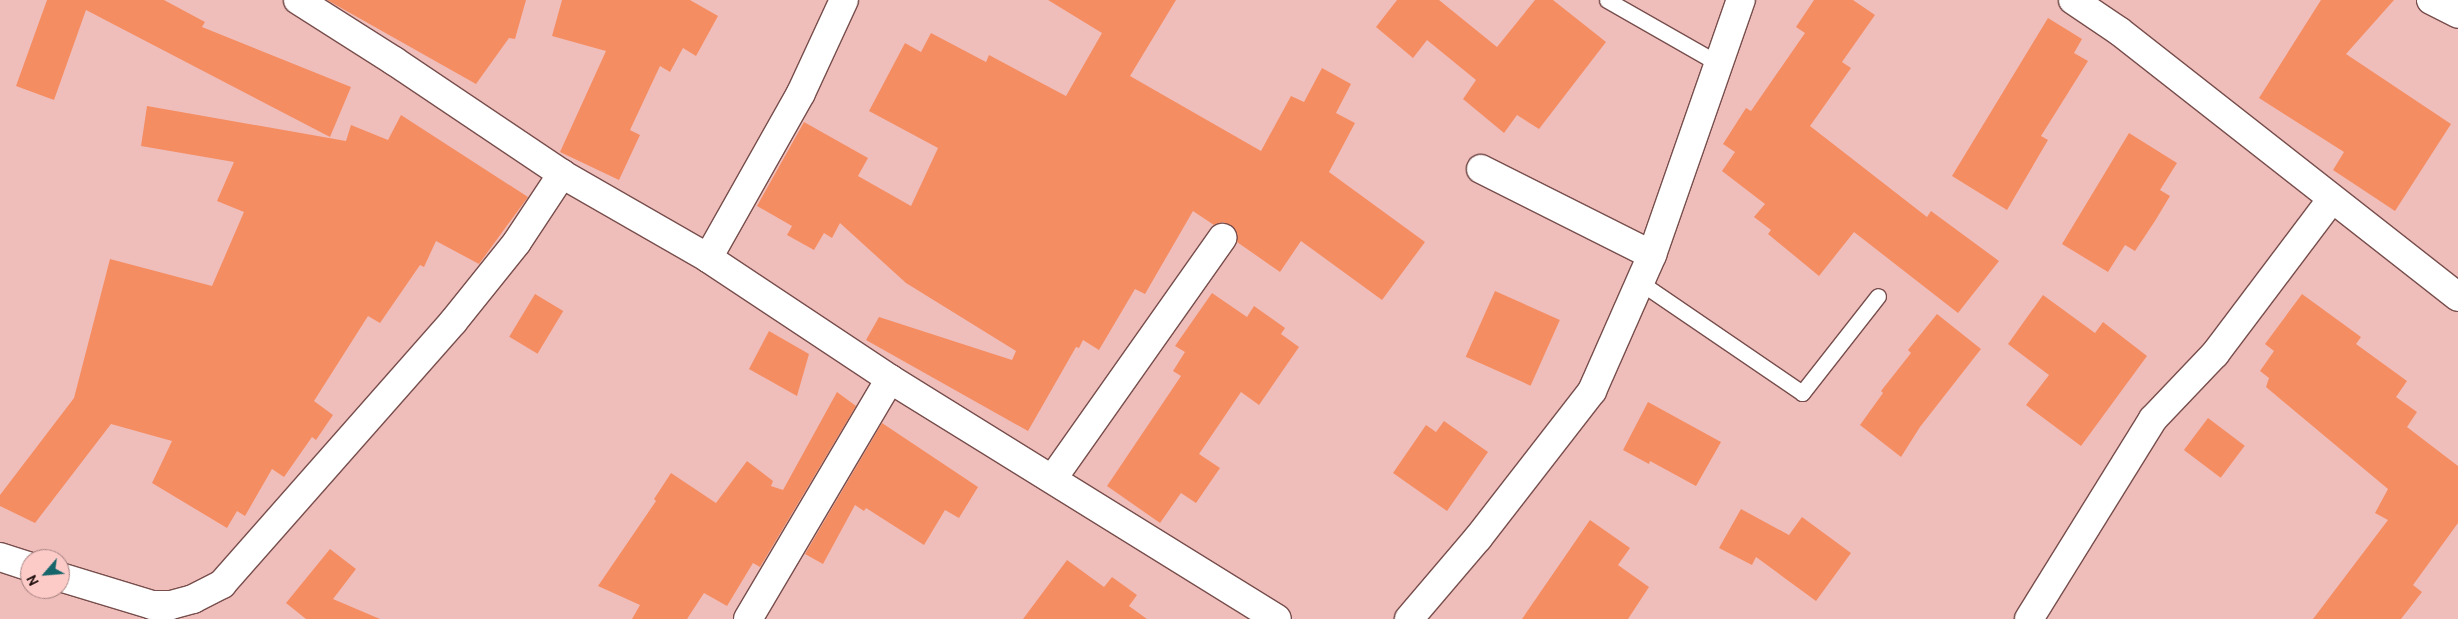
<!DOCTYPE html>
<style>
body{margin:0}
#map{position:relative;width:2458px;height:619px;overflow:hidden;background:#efbebb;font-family:Cabin,sans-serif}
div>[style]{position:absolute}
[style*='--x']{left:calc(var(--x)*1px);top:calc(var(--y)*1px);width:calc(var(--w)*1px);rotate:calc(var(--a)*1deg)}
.building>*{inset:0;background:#f58d62;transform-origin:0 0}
.roads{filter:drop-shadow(1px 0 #774e4c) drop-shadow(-1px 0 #774e4c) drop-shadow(0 1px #774e4c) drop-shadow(0 -1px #774e4c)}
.service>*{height:15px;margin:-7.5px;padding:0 7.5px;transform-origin:7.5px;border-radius:7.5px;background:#fff}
.minor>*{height:28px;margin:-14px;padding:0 14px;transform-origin:14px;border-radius:14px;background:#fff}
span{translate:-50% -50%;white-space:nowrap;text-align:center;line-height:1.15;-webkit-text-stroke:5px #fccbc8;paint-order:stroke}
.north{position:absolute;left:20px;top:549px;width:50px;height:50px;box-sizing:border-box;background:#fccbc8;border:1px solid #a37f7d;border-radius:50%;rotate:243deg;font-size:14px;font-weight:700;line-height:20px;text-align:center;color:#1d0d0c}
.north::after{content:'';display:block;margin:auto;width:18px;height:22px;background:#16656b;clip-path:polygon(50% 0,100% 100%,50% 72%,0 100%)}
</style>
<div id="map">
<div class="building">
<div style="clip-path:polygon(47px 0,164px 0,205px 22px,202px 27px,351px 87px,330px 137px,86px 10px,54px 100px,16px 86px)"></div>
<div style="clip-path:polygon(327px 0,526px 0,515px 39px,509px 38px,476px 84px)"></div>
<div style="clip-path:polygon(562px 0,690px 0,718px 16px,696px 56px,683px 48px,670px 72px,660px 66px,630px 130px,640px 135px,619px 180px,560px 152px,606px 51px,552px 36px)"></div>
<div style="clip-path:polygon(1048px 0,1176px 0,1130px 76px,1261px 151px,1291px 96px,1304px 102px,1322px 68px,1351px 84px,1336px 113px,1355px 123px,1329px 172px,1425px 242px,1382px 300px,1301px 241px,1280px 272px,1237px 242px,1236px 232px,1231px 226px,1223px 222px,1214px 225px,1193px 211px,1145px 294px,1135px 289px,1099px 350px,1083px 340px,1079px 348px,1076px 347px,1028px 431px,866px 340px,879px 317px,1012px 360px,1016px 351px,906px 283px,840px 223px,832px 238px,824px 233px,814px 250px,787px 235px,792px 226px,757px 206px,804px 122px,868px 158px,858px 176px,911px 206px,938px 148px,869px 111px,905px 43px,921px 52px,931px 33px,986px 62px,989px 55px,1066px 96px,1102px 33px)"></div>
<div style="clip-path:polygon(1397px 0,1439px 0,1497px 47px,1535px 0,1553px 0,1606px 42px,1539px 129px,1517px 115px,1504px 133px,1463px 99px,1476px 80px,1427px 40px,1413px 58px,1376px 27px)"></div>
<div style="clip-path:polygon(1814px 0,1853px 0,1875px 15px,1842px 62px,1851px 68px,1810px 126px,1927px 217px,1931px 211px,1999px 261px,1958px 313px,1854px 232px,1819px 276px,1768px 234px,1771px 230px,1754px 217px,1765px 204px,1722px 171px,1735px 152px,1723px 144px,1746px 108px,1751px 111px,1805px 33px,1796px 27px)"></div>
<div style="clip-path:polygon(2321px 0,2394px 0,2346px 54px,2451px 124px,2395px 211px,2333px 170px,2344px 152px,2259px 98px)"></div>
<div style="clip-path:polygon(2048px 18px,2082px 39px,2074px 53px,2088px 61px,2041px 136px,2048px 140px,2007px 210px,1952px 176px)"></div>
<div style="clip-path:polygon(147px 106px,346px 141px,351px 125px,388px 140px,401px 115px,528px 197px,479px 264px,436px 241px,424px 267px,420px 265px,380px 323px,368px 316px,314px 401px,333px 415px,316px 440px,312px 437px,284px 477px,272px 469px,245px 516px,237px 511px,227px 528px,152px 483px,172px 441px,111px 424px,35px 523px,0 506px,0 495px,74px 398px,110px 259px,212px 286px,244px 212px,217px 201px,234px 162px,141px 146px)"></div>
<div style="clip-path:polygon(2129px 133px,2177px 163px,2160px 190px,2170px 196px,2155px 221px,2135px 251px,2125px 245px,2108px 272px,2062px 244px)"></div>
<div style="left:1495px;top:291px;width:71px;height:72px;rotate:24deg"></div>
<div style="clip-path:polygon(1212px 293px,1247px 317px,1254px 306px,1285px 328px,1281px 334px,1299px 347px,1259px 405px,1241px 392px,1199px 454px,1220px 468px,1196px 503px,1181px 493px,1160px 523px,1107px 486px,1181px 376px,1173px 371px,1185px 352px,1175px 346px)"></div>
<div style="left:535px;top:294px;width:33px;height:50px;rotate:31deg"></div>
<div style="clip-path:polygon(2302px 294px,2361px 337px,2356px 344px,2407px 381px,2396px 397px,2417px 412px,2407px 427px,2458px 466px,2458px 523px,2413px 585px,2422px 592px,2401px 619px,2313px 619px,2388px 520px,2375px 513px,2388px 489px,2266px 387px,2269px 378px,2260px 371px,2274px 351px,2265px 344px)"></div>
<div style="clip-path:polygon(2043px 295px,2095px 333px,2103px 322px,2147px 356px,2081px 446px,2026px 405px,2049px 375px,2008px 344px)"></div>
<div style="clip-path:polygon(1937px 314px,1981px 349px,1920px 427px,1901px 457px,1860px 425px,1883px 393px,1881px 391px,1911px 353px,1908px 350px)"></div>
<div style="clip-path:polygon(769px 331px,809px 354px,797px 396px,749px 369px)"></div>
<div style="clip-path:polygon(837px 392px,856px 406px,760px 567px,753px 563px,727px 606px,704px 593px,687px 619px,632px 619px,640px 605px,598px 586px,656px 501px,654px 499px,671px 473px,716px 503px,747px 461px,773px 481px,771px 486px,783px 490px)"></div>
<div style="clip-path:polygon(1648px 402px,1721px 442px,1696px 486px,1650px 461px,1649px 464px,1623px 450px)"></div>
<div style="left:2208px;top:418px;width:46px;height:40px;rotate:37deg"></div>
<div style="clip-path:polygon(1444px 421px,1488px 452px,1447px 511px,1393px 473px,1426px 425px,1436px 432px)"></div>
<div style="clip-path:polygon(882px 423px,978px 487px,959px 518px,945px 510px,924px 545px,866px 508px,864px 511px,855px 505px,823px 564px,805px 554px)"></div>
<div style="clip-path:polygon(1741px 509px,1789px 535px,1802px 517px,1851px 553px,1816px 601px,1756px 557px,1752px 565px,1719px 548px)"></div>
<div style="clip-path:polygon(1590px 520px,1630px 548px,1618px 565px,1649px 587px,1628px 619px,1522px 619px)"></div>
<div style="clip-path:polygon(330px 549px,356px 569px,333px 599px,380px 619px,306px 619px,286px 603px)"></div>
<div style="clip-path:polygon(1067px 560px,1104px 587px,1112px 577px,1137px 595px,1129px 606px,1147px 619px,1023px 619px)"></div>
</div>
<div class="roads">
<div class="service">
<div style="--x:1607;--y:0;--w:129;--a:29.7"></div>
<div style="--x:1641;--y:283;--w:195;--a:34.3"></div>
<div style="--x:1802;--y:393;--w:123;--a:-51.9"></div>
</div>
<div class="minor">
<div style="--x:298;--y:0;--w:114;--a:32.4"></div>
<div style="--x:394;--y:61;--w:202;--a:33.9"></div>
<div style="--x:562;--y:174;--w:168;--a:29.9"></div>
<div style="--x:708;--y:258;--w:219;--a:33.6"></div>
<div style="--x:890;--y:379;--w:455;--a:31.8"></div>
<div style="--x:2073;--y:0;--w:55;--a:34"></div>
<div style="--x:2119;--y:31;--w:431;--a:38.1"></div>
<div style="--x:2431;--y:0;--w:30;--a:27"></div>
<div style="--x:1481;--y:169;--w:191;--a:26.7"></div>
<div style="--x:708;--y:258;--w:189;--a:-60.6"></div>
<div style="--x:801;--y:93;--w:102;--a:-65.2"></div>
<div style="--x:1053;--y:478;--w:294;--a:-54.8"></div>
<div style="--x:0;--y:557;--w:32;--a:18"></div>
<div style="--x:60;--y:577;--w:96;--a:16.9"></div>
<div style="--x:152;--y:605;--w:19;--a:0"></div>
<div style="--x:171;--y:605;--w:23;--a:-15"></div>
<div style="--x:193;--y:599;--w:33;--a:-27"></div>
<div style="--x:222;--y:584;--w:349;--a:-48.6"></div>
<div style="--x:453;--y:322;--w:102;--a:-51.3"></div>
<div style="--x:517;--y:242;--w:82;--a:-56.5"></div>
<div style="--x:748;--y:619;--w:279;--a:-59.4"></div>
<div style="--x:1409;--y:619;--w:106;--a:-49.6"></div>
<div style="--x:1478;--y:538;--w:186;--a:-52.2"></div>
<div style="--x:1592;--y:391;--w:149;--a:-66.2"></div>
<div style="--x:1652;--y:255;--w:270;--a:-70.8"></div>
<div style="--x:2029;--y:619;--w:235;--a:-58.2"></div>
<div style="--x:2153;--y:419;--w:90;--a:-46.4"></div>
<div style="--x:2215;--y:354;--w:194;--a:-53"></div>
</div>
</div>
<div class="north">N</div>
</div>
